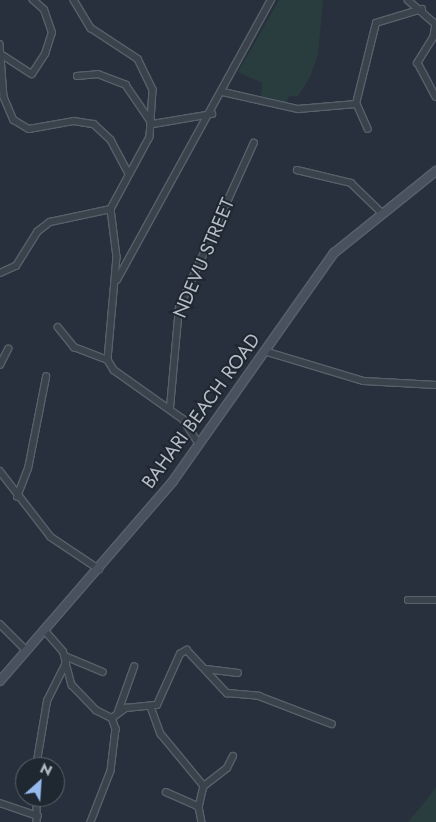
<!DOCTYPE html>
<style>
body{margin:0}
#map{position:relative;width:436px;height:822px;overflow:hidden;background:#27303c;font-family:Jost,sans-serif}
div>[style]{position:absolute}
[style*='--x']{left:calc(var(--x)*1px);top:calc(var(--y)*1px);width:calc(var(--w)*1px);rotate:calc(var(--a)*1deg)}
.green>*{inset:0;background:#2a3d3e}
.roads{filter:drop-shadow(1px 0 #58606a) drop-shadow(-1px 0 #58606a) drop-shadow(0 1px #58606a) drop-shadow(0 -1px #58606a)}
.street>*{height:5.5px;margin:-2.75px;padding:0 2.75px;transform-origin:2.75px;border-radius:2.75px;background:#3a424c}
.secondary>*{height:8px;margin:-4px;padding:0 4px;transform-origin:4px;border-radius:4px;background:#49515f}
span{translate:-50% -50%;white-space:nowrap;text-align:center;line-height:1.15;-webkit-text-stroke:4px #1f2731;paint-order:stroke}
.street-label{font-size:19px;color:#b6bdc7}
.north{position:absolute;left:15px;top:757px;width:50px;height:50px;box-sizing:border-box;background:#1f2731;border:1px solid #5b636d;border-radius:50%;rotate:26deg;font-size:14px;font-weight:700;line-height:20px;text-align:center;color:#b6bdc7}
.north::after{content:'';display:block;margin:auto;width:18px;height:22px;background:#95b8ed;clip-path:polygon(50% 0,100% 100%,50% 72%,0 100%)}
</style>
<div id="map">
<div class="green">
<div style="clip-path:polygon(279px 0,323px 0,318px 55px,310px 77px,298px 96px,289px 96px,286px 103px,261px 96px,262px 83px,238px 72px)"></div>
<div style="clip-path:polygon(436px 787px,436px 822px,408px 822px,424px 803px)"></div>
</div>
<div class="roads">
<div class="street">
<div style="--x:74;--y:0;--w:33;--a:59"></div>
<div style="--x:91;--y:28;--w:56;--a:33.4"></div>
<div style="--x:138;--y:59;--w:34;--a:64"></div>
<div style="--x:153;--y:90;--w:47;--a:93.7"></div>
<div style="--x:150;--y:137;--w:82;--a:118.4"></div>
<div style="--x:111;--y:209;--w:48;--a:82.9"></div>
<div style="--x:117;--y:257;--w:103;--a:95"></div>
<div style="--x:108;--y:360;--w:12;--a:59"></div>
<div style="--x:114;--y:370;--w:85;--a:35.4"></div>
<div style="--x:183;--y:419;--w:30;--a:57"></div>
<div style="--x:408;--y:0;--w:37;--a:41"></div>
<div style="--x:436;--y:24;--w:13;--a:99"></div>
<div style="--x:434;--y:37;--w:31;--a:122"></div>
<div style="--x:418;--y:63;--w:38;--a:62"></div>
<div style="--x:0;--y:44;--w:53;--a:85.7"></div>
<div style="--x:4;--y:97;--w:25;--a:67"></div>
<div style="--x:14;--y:120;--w:17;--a:31"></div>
<div style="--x:29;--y:129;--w:46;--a:-10.1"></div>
<div style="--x:74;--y:121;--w:20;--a:9"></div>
<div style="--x:94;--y:124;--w:23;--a:43"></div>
<div style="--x:111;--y:140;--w:38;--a:62"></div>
<div style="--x:4;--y:56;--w:33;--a:33"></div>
<div style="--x:32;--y:74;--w:24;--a:-57"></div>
<div style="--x:45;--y:54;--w:22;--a:-72"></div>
<div style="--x:52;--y:33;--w:24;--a:-109"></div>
<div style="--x:44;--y:10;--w:15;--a:-138"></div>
<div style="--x:77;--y:76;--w:21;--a:-5"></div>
<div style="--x:98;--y:74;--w:30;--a:21"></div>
<div style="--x:126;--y:85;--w:46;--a:55.6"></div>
<div style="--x:223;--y:92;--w:77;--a:12.8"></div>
<div style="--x:298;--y:109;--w:58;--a:-4.9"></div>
<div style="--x:356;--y:104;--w:83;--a:-76.1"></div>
<div style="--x:376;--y:23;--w:48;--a:-16.9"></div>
<div style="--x:357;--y:104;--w:27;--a:66"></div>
<div style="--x:153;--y:124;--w:60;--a:-9.6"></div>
<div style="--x:297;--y:170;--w:56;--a:13.5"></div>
<div style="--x:351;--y:183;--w:42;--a:44"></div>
<div style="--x:0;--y:273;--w:17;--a:-24"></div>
<div style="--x:16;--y:266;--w:40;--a:-58"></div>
<div style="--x:37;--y:232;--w:16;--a:-38"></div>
<div style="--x:50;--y:222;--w:62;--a:-12"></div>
<div style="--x:117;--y:280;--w:320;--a:-61.2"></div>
<div style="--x:58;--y:327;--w:26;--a:51"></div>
<div style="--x:74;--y:347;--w:36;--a:21"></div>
<div style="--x:264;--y:351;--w:104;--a:16.7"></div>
<div style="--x:364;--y:381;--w:72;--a:3.2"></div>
<div style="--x:0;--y:365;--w:18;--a:-63"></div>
<div style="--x:170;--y:408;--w:100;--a:-84.9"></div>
<div style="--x:179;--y:308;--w:181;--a:-65.6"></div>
<div style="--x:0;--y:471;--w:83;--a:52.3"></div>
<div style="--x:51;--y:537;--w:58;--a:33.7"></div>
<div style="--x:17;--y:497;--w:30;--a:-69"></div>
<div style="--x:28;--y:469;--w:94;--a:-78.9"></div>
<div style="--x:408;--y:600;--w:28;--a:0"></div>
<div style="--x:0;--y:624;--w:37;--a:45"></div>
<div style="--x:65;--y:656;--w:41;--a:22.8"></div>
<div style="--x:66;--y:663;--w:23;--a:75"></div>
<div style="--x:72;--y:685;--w:35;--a:46"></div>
<div style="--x:96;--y:710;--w:18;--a:27"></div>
<div style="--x:112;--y:718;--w:12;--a:70"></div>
<div style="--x:116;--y:729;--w:42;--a:96.8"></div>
<div style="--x:111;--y:771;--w:55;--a:111.4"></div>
<div style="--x:206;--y:669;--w:32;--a:7"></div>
<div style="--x:151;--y:707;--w:29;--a:70"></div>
<div style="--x:161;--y:734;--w:67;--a:50.4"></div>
<div style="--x:204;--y:786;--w:22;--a:103"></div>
<div style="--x:199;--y:807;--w:15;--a:79"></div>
<div style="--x:118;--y:712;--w:48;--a:-70.4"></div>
<div style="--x:112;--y:718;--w:17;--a:-36"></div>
<div style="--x:126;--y:708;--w:31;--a:-6"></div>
<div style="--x:157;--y:705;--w:56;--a:-65.7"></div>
<div style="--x:180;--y:654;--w:8;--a:-30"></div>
<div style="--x:187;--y:650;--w:59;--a:47.1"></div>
<div style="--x:227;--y:693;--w:32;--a:5"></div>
<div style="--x:259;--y:696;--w:78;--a:21"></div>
<div style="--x:36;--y:767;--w:67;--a:-80.5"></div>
<div style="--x:47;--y:701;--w:42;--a:-63.4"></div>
<div style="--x:66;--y:663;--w:11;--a:-105"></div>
<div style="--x:63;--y:652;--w:29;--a:-131"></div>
<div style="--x:204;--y:786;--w:29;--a:-38"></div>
<div style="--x:227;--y:768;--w:13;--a:-63"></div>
<div style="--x:166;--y:792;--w:36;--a:24"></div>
<div style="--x:37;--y:797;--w:25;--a:90"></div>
<div style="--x:0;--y:803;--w:40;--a:18.9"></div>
</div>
<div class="secondary">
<div style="--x:0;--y:681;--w:264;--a:-49.1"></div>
<div style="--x:173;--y:481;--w:279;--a:-54.8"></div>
<div style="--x:334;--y:253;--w:131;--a:-38.8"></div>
</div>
</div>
<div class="street-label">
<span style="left:204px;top:258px;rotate:-67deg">NDEVU STREET</span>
<span style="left:201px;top:411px;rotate:-54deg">BAHARI BEACH ROAD</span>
</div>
<div class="north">N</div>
</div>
